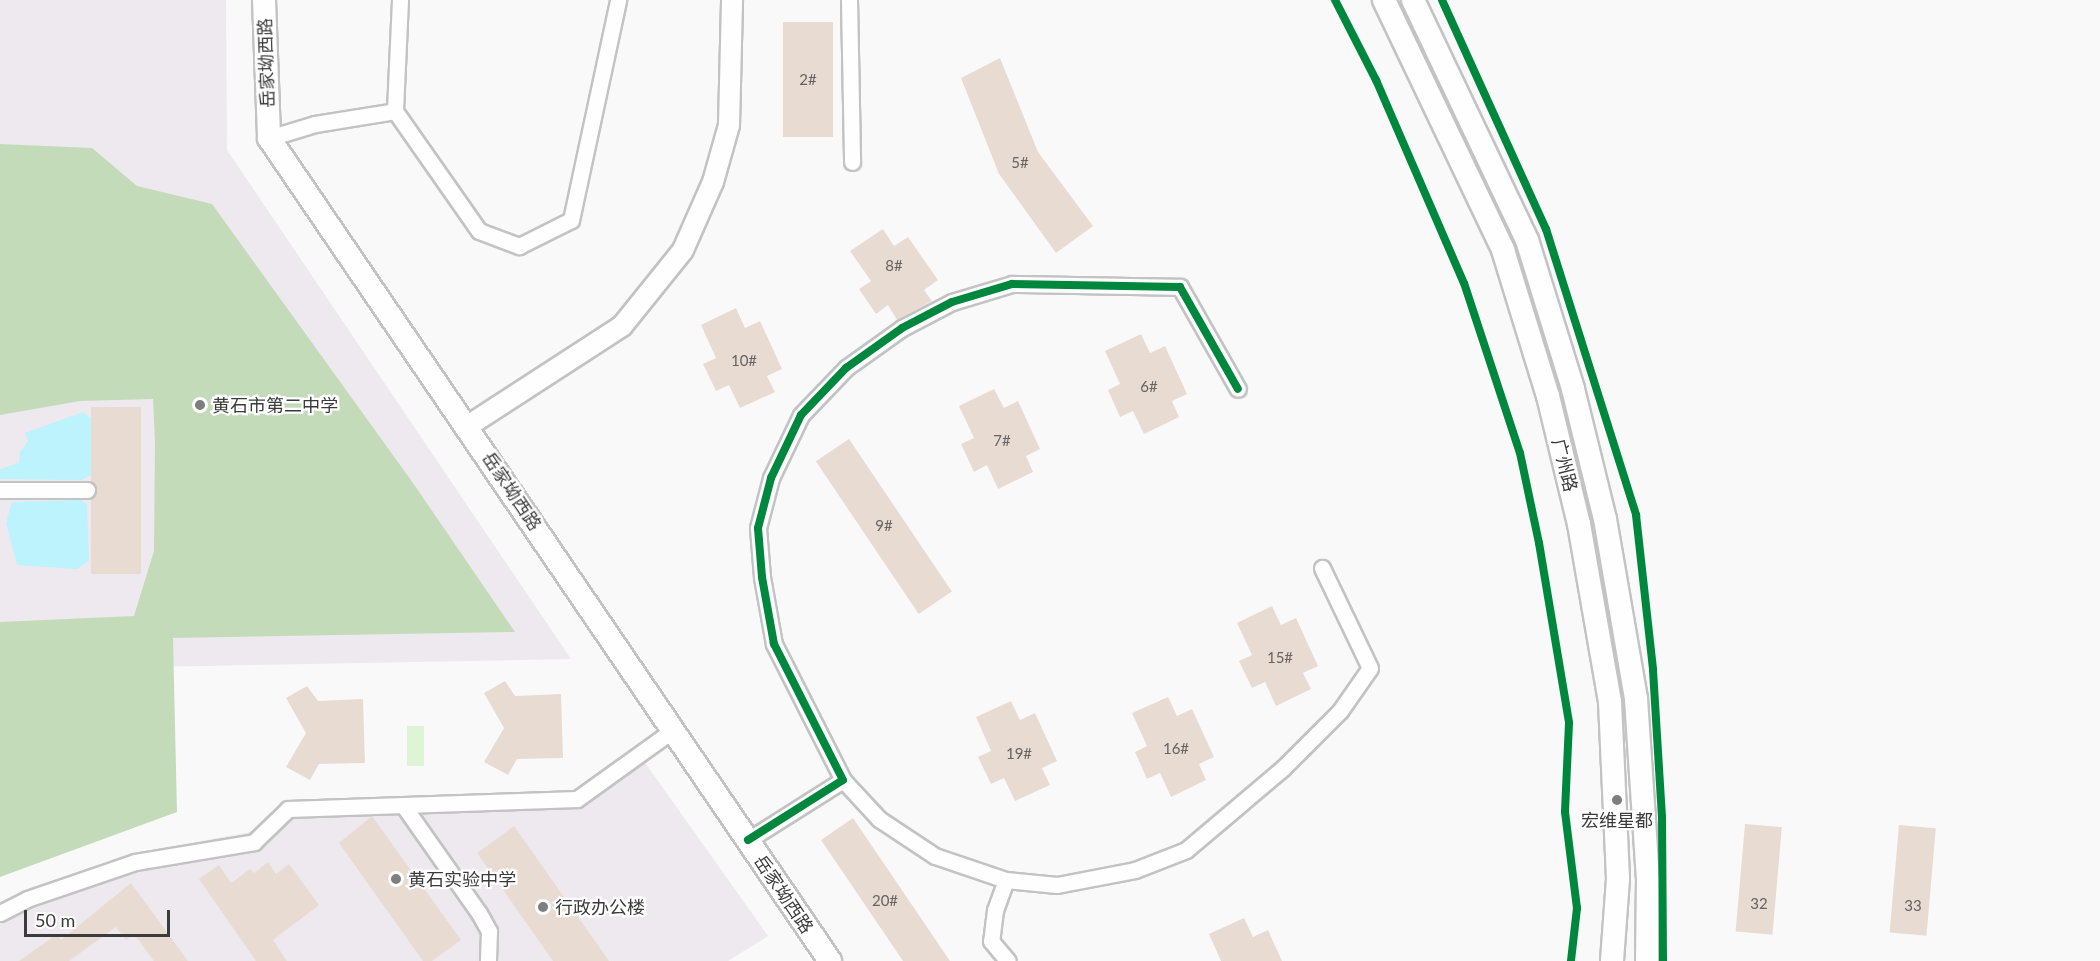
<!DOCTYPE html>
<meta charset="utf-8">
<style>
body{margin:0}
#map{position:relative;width:2100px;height:961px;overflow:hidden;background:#faf9fa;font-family:Lato,"Noto Sans SC",sans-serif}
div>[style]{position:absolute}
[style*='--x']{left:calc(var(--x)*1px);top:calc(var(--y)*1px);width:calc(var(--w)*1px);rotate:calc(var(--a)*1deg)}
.built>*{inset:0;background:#ede9ee}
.green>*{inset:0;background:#def5d5;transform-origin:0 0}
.forest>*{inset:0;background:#c4dbba}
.water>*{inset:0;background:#bcf3fd}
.building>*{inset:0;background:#e8dcd2;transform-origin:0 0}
.roads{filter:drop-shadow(2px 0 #c3c3c3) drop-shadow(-2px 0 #c3c3c3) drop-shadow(0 2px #c3c3c3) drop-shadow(0 -2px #c3c3c3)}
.minor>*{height:15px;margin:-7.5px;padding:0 7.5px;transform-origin:7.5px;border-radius:7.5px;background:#fefefe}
.tertiary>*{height:20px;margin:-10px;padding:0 10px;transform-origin:10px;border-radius:10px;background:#fefefe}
.secondary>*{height:22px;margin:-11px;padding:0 11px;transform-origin:11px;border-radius:11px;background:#fefefe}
.cycleway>*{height:8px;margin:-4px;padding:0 4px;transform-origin:4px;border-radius:4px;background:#00873e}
.dots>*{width:16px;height:16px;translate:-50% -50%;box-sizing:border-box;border:3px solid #fff;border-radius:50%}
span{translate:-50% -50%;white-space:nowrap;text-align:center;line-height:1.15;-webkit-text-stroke:4.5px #fff;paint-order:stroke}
.number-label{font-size:15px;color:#666362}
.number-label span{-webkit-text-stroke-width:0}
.street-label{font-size:18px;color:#3b3b3c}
.poi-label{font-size:18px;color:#3b3b3c}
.left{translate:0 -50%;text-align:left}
.scale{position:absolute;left:24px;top:910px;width:146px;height:27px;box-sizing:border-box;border:3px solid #3b3b3c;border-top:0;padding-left:8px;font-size:18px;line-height:21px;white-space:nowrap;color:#3b3b3c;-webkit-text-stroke:4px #fff;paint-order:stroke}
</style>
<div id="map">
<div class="built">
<div style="clip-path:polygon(0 0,226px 0,227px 150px,571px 659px,0 670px)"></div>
<div style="clip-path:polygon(636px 750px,768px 936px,728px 961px,0 961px,0 904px,128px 854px,251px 832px,281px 805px,573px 794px)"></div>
</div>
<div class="green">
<div style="left:407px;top:726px;width:17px;height:40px"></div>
</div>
<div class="forest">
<div style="clip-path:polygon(0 144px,92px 148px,137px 186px,212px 204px,413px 483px,515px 632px,173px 638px,177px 812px,0 877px,0 622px,134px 616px,154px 551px,155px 442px,153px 399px,80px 401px,0 415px)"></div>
</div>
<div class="water">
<div style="clip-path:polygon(83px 412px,94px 421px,95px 473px,81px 480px,0 479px,0 469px,19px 463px,20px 452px,28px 441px,25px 433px)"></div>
<div style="clip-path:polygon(80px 500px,87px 504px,89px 561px,77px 569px,17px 565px,6px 523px,12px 502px)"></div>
</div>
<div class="building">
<div style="left:833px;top:22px;width:115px;height:50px;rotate:90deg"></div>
<div style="clip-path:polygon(1000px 58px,1038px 152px,1093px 226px,1056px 253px,999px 174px,961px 78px)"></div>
<div style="clip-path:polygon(883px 229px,894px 246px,908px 237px,938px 280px,924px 290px,932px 301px,897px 320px,888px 305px,876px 314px,859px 289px,871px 281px,850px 251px)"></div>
<div style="clip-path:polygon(736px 308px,745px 328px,760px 321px,782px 369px,767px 376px,775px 392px,740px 408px,729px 385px,716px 391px,703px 364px,716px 358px,701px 325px)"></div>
<div style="clip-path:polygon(1141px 334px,1150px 353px,1165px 346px,1187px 394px,1172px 401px,1179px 417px,1144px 434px,1133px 411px,1120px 417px,1108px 390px,1120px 384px,1105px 351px)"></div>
<div style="clip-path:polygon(994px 389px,1004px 408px,1018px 401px,1040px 449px,1026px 456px,1033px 472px,998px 489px,987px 465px,974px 472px,961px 444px,974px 438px,959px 406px)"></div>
<div style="clip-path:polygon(91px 407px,141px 407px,141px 574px,91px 574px,91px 499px,97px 491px,91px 481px)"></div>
<div style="left:849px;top:439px;width:184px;height:40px;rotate:56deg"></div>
<div style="clip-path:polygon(1272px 606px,1281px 625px,1296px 618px,1318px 666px,1303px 673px,1311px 689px,1276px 706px,1265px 682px,1252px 688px,1239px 661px,1252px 655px,1237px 623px)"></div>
<div style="clip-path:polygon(505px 681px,515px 696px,561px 694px,563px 758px,517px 759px,508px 775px,484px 762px,504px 728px,484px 693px)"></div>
<div style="clip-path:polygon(307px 686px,318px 701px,363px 699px,365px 763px,319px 764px,310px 780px,286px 767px,306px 733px,286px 698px)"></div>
<div style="clip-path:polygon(1168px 697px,1177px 716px,1192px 709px,1214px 757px,1199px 764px,1206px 780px,1171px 797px,1160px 773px,1147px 779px,1135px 752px,1147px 746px,1132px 713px)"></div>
<div style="clip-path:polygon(1011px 701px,1020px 720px,1035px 713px,1057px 761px,1042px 768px,1050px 785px,1015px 801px,1004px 778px,991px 784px,978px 757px,991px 751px,976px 717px)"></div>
<div style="clip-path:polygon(372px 816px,461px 940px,432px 961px,423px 961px,339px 843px)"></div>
<div style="clip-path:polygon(853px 818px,950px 961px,903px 961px,821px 840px)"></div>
<div style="left:1745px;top:824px;width:37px;height:108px;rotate:5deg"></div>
<div style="left:1899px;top:825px;width:37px;height:108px;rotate:5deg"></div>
<div style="clip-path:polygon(514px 826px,609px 961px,553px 961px,477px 853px)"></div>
<div style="clip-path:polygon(268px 862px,276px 874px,289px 864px,319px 905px,273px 940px,287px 961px,256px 961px,199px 879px,219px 865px,231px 883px,250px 869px,254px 873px)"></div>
<div style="clip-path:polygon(131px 883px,188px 961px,154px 961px,134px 934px,126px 940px,116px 927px,69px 961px,19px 961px,57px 934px,61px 940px)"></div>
<div style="clip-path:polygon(1244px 918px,1253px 937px,1268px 930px,1282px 961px,1221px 961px,1209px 934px)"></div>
</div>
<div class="roads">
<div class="minor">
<div style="--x:400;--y:0;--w:111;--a:92.6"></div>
<div style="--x:395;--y:111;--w:146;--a:55"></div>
<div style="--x:479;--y:231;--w:43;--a:20.6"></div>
<div style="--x:519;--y:246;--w:58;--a:-26.6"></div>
<div style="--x:571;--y:220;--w:225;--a:-77.9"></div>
<div style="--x:849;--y:0;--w:162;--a:88.9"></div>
<div style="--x:269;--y:138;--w:48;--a:-16.9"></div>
<div style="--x:315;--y:124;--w:81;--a:-9.2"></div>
<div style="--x:0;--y:490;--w:87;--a:0"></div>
<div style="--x:843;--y:780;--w:53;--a:47.3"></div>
<div style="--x:879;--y:819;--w:67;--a:33.5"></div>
<div style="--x:935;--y:856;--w:75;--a:18.7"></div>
<div style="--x:1006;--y:880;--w:51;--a:5.6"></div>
<div style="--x:1057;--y:885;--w:79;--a:-10.9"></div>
<div style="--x:1135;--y:870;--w:55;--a:-21.4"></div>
<div style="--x:1186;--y:850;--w:127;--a:-40.2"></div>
<div style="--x:1283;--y:768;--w:81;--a:-45"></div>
<div style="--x:1340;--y:711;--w:52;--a:-55.1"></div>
<div style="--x:1370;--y:668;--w:111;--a:-115.6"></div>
<div style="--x:403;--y:805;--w:132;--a:54.9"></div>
<div style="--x:479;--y:913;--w:21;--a:61"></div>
<div style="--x:489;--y:931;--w:30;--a:92"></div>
<div style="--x:748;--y:840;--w:112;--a:-32.3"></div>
<div style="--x:843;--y:780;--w:153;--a:-116.9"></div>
<div style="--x:774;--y:644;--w:68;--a:-100.2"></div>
<div style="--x:762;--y:577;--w:49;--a:-94.7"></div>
<div style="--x:758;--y:528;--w:52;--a:-75.4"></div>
<div style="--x:771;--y:478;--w:70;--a:-64.5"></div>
<div style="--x:801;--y:415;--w:65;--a:-46.2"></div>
<div style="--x:846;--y:368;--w:69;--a:-35.5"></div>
<div style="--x:902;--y:328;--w:56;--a:-27.5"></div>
<div style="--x:952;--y:302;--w:63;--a:-16.7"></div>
<div style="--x:1012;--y:284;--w:168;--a:1"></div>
<div style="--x:1180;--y:287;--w:117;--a:60.4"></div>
<div style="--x:1006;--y:880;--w:32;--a:110"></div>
<div style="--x:995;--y:910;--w:31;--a:97"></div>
<div style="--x:991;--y:941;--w:26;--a:50"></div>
<div style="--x:0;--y:913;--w:30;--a:-27"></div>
<div style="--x:27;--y:899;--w:114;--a:-18.9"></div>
<div style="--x:135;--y:862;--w:121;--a:-9.5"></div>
<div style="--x:254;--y:842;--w:47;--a:-44.1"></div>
<div style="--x:288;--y:809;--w:289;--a:-2"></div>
<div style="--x:577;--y:799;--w:118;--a:-35.7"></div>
</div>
<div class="tertiary">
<div style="--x:468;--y:426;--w:184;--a:-33"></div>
<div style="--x:622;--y:326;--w:97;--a:-51.2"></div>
<div style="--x:683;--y:250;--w:74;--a:-66.2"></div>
<div style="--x:713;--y:182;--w:59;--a:-74.3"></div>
<div style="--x:729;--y:125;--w:125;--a:-88.6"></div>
</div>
<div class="secondary">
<div style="--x:264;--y:0;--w:138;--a:87.9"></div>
<div style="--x:269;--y:138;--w:996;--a:55.72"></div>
<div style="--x:1384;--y:0;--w:277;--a:64.5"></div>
<div style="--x:1503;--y:250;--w:153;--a:72.9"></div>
<div style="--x:1548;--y:396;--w:132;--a:76.4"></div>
<div style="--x:1579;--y:524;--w:181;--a:80.1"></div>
<div style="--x:1610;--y:702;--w:177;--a:87.4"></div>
<div style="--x:1618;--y:879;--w:82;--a:94.2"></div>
<div style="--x:1413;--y:0;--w:266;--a:64.6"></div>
<div style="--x:1527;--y:240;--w:156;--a:72.8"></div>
<div style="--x:1573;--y:389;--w:134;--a:76.2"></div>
<div style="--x:1605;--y:519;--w:183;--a:80.2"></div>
<div style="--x:1636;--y:699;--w:180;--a:86.2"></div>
<div style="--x:1648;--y:879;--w:82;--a:90.7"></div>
</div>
</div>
<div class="cycleway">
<div style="--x:1335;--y:0;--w:90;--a:62.9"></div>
<div style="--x:1376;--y:80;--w:221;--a:66.6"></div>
<div style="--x:1464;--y:283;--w:179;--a:71.8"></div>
<div style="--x:1520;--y:453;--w:92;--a:78.1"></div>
<div style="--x:1539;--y:543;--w:182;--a:80.5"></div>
<div style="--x:1569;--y:723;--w:89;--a:92.6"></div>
<div style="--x:1565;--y:812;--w:97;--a:82.9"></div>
<div style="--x:1577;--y:908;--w:53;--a:96.5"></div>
<div style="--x:1442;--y:0;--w:252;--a:65.6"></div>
<div style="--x:1546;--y:229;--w:300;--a:72.5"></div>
<div style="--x:1636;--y:515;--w:156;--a:83.7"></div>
<div style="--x:1653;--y:670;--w:147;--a:86.5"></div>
<div style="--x:1662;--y:817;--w:144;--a:89.6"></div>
<div style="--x:748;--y:840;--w:112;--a:-32.3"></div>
<div style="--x:843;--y:780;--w:153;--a:-116.9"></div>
<div style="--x:774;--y:644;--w:68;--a:-100.2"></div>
<div style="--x:762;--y:577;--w:49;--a:-94.7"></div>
<div style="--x:758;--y:528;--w:52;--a:-75.4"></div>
<div style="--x:771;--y:478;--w:70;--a:-64.5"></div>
<div style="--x:801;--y:415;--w:65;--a:-46.2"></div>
<div style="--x:846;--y:368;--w:69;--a:-35.5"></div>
<div style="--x:902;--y:328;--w:56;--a:-27.5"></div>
<div style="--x:952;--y:302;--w:63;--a:-16.7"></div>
<div style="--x:1012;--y:284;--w:168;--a:1"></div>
<div style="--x:1180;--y:287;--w:117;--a:60.4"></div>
</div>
<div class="dots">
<div style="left:200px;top:405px;background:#7e7e7e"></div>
<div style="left:1617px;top:800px;background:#7e7e7e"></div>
<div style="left:396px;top:879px;background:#7e7e7e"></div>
<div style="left:543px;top:907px;background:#7e7e7e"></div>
</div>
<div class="number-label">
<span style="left:808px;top:80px">2#</span>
<span style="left:1020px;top:163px">5#</span>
<span style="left:894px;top:266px">8#</span>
<span style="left:744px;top:361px">10#</span>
<span style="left:1149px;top:387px">6#</span>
<span style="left:1002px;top:441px">7#</span>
<span style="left:884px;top:526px">9#</span>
<span style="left:1280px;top:658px">15#</span>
<span style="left:1176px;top:749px">16#</span>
<span style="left:1019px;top:754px">19#</span>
<span style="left:885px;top:901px">20#</span>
<span style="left:1759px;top:904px">32</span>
<span style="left:1913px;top:906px">33</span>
</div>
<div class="street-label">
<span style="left:266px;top:63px;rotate:-92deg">岳家坳西路</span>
<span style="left:1565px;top:465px;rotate:76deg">广州路</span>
<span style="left:512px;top:491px;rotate:56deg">岳家坳西路</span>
<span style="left:784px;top:894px;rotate:56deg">岳家坳西路</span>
</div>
<div class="poi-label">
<span class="left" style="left:212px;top:405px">黄石市第二中学</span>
<span style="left:1617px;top:820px">宏维星都</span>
<span class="left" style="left:408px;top:879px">黄石实验中学</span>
<span class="left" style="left:555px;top:907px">行政办公楼</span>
</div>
<div class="scale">50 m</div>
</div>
